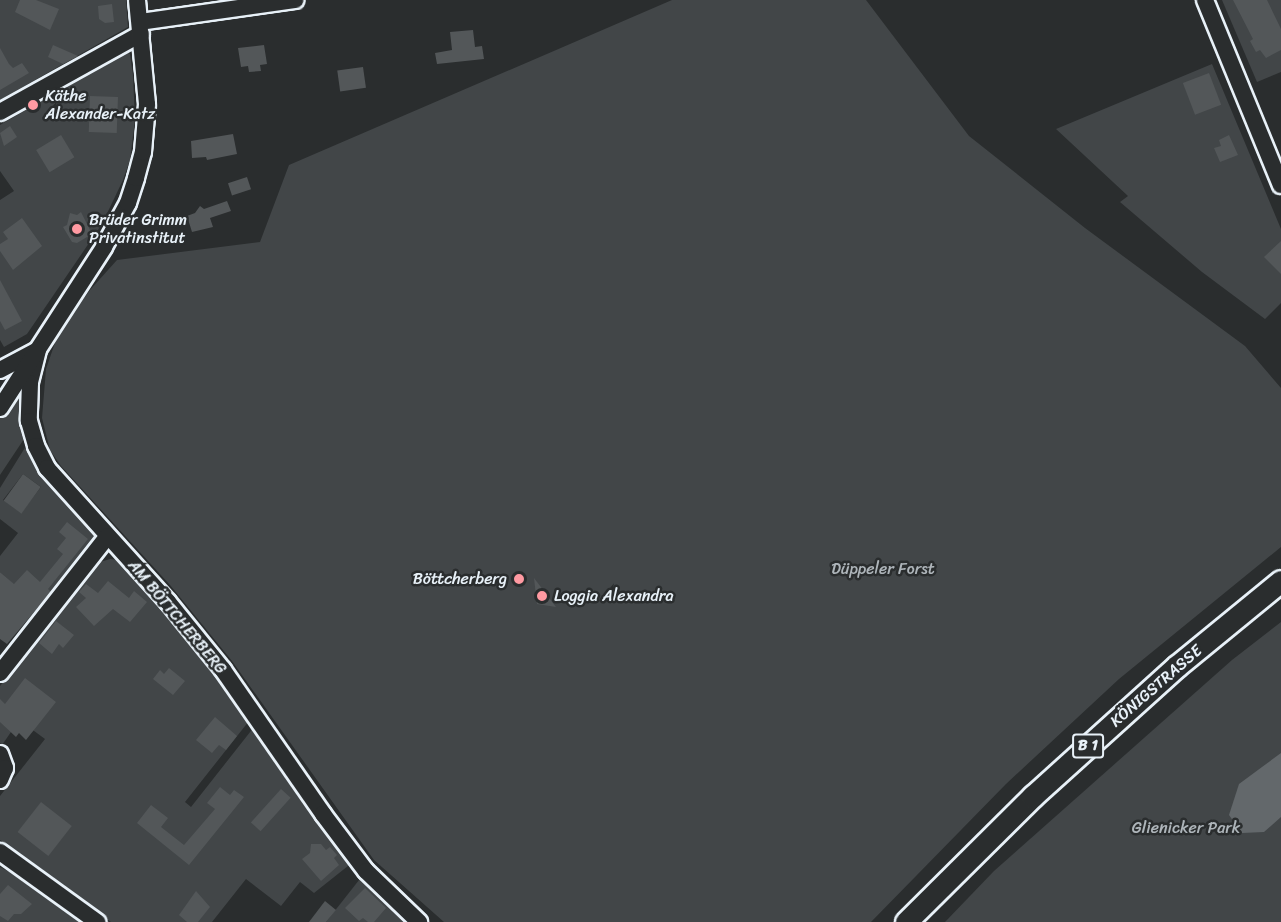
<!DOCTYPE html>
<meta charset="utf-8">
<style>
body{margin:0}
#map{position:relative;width:1281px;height:922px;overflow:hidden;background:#2a2d2e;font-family:Sriracha,sans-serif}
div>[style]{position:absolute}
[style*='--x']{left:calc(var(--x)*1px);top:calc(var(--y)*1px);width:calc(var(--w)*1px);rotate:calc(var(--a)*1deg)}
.green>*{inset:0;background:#424648}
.water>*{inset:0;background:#63686b}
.building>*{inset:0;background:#535759;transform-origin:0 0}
.roads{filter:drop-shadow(2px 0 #e8f1f8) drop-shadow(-2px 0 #e8f1f8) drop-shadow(0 2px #e8f1f8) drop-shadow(0 -2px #e8f1f8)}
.minor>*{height:16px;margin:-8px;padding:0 8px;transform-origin:8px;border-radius:8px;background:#2a2d2e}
.major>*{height:21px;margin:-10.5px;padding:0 10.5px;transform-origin:10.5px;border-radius:10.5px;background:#2a2d2e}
.dots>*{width:16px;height:16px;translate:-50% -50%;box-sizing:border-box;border:3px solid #2a2d2e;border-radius:50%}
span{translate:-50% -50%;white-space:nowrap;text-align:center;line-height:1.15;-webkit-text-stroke:5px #2a2d2e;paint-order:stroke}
.shield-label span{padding:2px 4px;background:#2a2d2e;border:2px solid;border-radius:4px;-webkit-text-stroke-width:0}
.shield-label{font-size:15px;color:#e8f1f8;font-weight:700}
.poi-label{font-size:16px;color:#e8f1f8}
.left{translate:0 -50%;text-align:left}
.right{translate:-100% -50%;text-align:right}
.park-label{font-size:16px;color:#aeb5ba}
.street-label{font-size:16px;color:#e8f1f8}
</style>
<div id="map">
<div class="green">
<div style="clip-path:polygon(0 0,126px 0,128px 27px,0 100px)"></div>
<div style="clip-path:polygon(672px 0,866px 0,969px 136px,1085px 228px,1245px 346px,1281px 388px,1281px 547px,1119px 679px,1006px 784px,871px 922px,444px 922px,374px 860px,232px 661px,170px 585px,61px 466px,50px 450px,42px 418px,46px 369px,58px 334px,90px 290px,117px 260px,260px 242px,289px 165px)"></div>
<div style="clip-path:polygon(1222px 0,1281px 0,1281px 72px,1257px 82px)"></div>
<div style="clip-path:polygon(127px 52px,130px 54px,133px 75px,135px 120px,130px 160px,123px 180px,102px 224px,27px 334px,4px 347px,0 340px,0 200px,14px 191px,0 171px,0 125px)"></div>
<div style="clip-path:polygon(1212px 64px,1281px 229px,1281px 303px,1265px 319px,1202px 272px,1120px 202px,1128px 196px,1056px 129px)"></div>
<div style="clip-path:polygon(25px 381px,20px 407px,24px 439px,0 475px,0 418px)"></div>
<div style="clip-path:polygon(evenodd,26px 446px,39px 470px,96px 536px,41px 609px,0 572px,0 556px,18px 533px,0 519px,0 488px,26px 446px,23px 474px,41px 487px,21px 513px,3px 500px,23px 474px)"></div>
<div style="clip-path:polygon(110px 559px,120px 560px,156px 600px,218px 677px,249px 721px,185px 802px,191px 807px,254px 727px,353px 862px,314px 893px,300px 882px,281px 906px,246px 879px,212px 922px,111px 922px,0 840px,0 796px,45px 739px,26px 725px,11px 732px,2px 745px,0 743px,0 686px,100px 562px)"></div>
<div style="clip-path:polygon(1281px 622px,1281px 922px,945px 922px,994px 871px,1232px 660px)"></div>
<div style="clip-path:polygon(0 867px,37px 886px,82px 922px,0 922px)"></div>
<div style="clip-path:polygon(363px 875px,410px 922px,326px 922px)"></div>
</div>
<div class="water">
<div style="clip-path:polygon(1281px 753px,1281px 817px,1264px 832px,1242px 833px,1229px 815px,1239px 784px)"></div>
</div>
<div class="building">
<div style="clip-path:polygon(20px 0,36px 0,59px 9px,50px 30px,15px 12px)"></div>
<div style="clip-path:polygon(1233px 0,1267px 0,1281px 29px,1281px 50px,1266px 58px,1260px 50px,1256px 52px,1250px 41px,1253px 39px)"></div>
<div style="clip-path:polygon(112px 4px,114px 22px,105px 23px,99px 19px,98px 6px)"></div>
<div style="clip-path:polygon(473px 30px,475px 47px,482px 46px,484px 59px,437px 64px,435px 53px,452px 50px,450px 32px)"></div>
<div style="clip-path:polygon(53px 45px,78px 56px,63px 64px,48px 57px)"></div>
<div style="clip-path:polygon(264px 45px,267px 64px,260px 65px,261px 71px,249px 72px,248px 66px,241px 67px,238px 48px)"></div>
<div style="clip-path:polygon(0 48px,9px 64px,13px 68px,22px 63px,29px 73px,0 90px)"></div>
<div style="left:363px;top:67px;width:21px;height:26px;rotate:82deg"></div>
<div style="left:1209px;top:73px;width:34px;height:28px;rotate:69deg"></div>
<div style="left:90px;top:96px;width:28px;height:36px;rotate:2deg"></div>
<div style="clip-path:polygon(10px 126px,17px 137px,4px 146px,0 133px)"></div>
<div style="clip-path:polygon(233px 134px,237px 154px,207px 160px,206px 157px,192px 158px,191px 141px)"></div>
<div style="left:61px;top:135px;width:26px;height:29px;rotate:59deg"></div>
<div style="clip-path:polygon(1229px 135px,1238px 155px,1220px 162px,1214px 148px,1221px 146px,1219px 140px)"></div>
<div style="left:247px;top:177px;width:13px;height:20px;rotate:72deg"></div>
<div style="clip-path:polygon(227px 201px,231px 211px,210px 218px,213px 227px,192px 232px,187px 216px,195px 213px,200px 206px,204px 209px)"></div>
<div style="clip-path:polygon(81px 212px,92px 234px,77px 243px,72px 242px,63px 227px,67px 225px,70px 213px,77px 215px)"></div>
<div style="clip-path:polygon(22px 218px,42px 246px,13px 270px,0 251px,0 244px,8px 239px,3px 232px)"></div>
<div style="clip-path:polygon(1281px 241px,1281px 274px,1264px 257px)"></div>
<div style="clip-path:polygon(0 280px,22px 321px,5px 330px,0 321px)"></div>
<div style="left:23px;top:474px;width:22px;height:33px;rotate:36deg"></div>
<div style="clip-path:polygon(67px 522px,88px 539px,48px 589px,51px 592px,7px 644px,0 639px,0 572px,14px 584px,27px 570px,40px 582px,63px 554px,57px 549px,66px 538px,59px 532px)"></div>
<div style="clip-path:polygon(534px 578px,556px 607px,537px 604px)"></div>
<div style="clip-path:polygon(108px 581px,129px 598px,134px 591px,147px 602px,130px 622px,113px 609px,94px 626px,76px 607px,86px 598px,79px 592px,86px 584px,98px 593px)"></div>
<div style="clip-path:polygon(56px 621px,74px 635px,63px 648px,59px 644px,52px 654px,39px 643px)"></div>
<div style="clip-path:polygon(169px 668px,185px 681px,173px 695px,153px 679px,160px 670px,164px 674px)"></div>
<div style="clip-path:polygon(25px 678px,56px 702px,26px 740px,19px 733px,16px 737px,0 722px,0 699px,5px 704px)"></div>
<div style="clip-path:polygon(215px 717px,237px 736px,226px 750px,219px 745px,212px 753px,196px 740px)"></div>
<div style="clip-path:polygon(220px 787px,230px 795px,234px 790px,244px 797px,189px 865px,137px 823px,151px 805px,168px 818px,161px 827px,184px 845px,215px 809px,207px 803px)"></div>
<div style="left:281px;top:789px;width:13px;height:45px;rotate:42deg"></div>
<div style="left:41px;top:802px;width:39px;height:38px;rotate:38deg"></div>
<div style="clip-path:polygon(311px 844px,321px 844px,326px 850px,330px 847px,337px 855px,334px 858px,339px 865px,321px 881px,302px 859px,310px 853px)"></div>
<div style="clip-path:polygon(8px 885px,32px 904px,21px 914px,14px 914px,8px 921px,0 916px,0 894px)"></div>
<div style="clip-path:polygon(365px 888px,386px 908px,374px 922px,368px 922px,363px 918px,359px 921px,345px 908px)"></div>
<div style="clip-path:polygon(196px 891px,210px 907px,198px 922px,187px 922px,179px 915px)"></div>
<div style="clip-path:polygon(325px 901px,336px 910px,326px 922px,309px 922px)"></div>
</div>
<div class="roads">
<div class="minor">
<div style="--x:1205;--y:0;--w:200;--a:67.7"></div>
<div style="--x:140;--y:22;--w:157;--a:-8.1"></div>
<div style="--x:0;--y:112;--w:161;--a:-29"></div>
<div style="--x:38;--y:350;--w:34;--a:104"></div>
<div style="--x:30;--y:383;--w:38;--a:92"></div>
<div style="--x:29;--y:421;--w:26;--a:74"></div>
<div style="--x:36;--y:446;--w:25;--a:63"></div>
<div style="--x:47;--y:468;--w:181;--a:47.9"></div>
<div style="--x:168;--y:602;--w:87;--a:51"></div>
<div style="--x:223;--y:670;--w:175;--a:55.2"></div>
<div style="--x:323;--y:814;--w:71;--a:53"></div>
<div style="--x:366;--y:871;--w:74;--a:43.9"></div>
<div style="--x:0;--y:370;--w:40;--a:-28"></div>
<div style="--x:0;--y:408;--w:192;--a:-57.1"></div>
<div style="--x:104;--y:247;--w:50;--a:-61.4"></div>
<div style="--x:128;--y:203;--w:26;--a:-72"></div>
<div style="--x:136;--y:178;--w:27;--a:-75"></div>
<div style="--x:143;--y:152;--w:48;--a:-85.2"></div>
<div style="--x:147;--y:104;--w:104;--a:-95.5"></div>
<div style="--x:0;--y:673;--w:174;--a:-51.8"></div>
<div style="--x:0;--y:754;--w:15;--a:70"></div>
<div style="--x:5;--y:768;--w:13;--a:113"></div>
<div style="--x:0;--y:852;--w:120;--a:35.8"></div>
</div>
<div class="major">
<div style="--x:906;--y:922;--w:179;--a:-44.8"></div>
<div style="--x:1033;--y:796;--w:194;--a:-42.1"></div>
<div style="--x:1177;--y:666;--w:134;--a:-39.3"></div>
</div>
</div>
<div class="dots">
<div style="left:33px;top:105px;background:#ff9aa2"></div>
<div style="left:77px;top:229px;background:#ff9aa2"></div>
<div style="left:519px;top:579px;background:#ff9aa2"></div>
<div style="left:542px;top:596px;background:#ff9aa2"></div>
</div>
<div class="shield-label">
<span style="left:1088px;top:746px">B 1</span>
</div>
<div class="poi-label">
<span class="left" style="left:45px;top:105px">Käthe<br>Alexander-Katz</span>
<span class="left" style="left:89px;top:229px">Brüder Grimm<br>Privatinstitut</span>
<span class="right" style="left:507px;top:579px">Böttcherberg</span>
<span class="left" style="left:554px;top:596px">Loggia Alexandra</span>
</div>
<div class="park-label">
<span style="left:883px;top:569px">Düppeler Forst</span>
<span style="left:1186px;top:828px">Glienicker Park</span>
</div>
<div class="street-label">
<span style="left:177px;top:617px;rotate:50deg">AM BÖTTCHERBERG</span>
<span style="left:1156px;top:686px;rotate:-41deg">KÖNIGSTRASSE</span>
</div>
</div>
